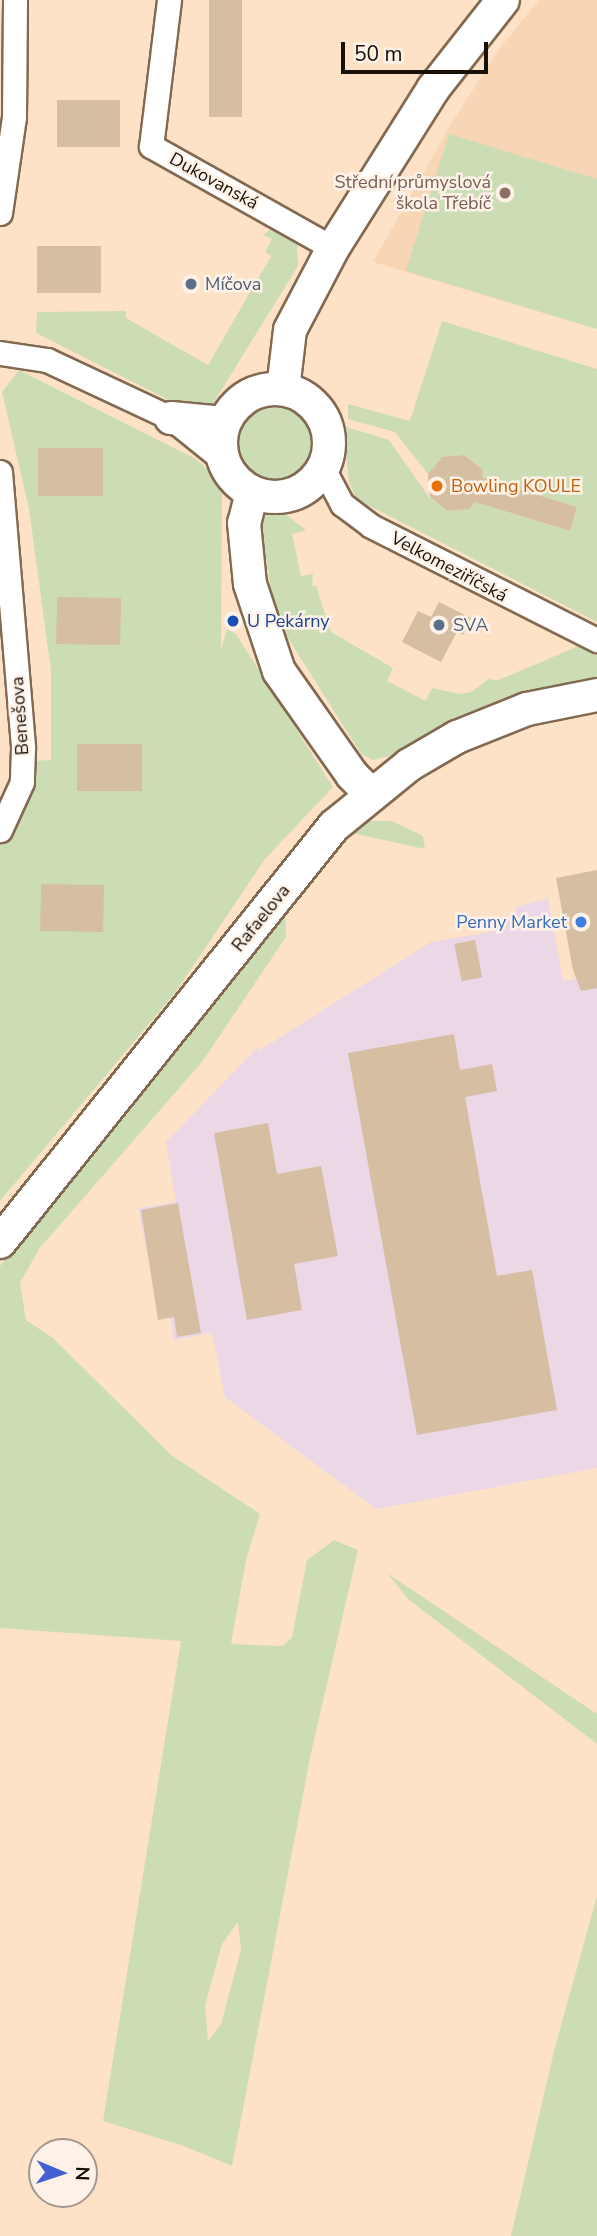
<!DOCTYPE html>
<meta charset="utf-8">
<style>
body{margin:0}
#map{position:relative;width:597px;height:2236px;overflow:hidden;background:#fee2c8;font-family:"Nunito Sans",sans-serif}
div>[style]{position:absolute}
[style*='--x']{left:calc(var(--x)*1px);top:calc(var(--y)*1px);width:calc(var(--w)*1px);rotate:calc(var(--a)*1deg)}
.industrial>*{inset:0;background:#ebd7e6}
.built>*{inset:0;background:#f7d5b5}
.green>*{inset:0;background:#ccddb5}
.round{border-radius:50%}
.building>*{inset:0;background:#d5bea1;transform-origin:0 0}
.roads{filter:drop-shadow(2px 0 #826951) drop-shadow(-2px 0 #826951) drop-shadow(0 2px #826951) drop-shadow(0 -2px #826951)}
.street>*{height:23px;margin:-11.5px;padding:0 11.5px;transform-origin:11.5px;border-radius:11.5px;background:#fff}
.secondary>*{height:32px;margin:-16px;padding:0 16px;transform-origin:16px;border-radius:16px;background:#fff}
.secondary>.ring{margin:-16px;padding:0;box-sizing:content-box;background:none;border:32px solid #fff;border-radius:50%}
.dots>*{width:19px;height:19px;translate:-50% -50%;box-sizing:border-box;border:4px solid #fef2e8;border-radius:50%}
span{translate:-50% -50%;white-space:nowrap;text-align:center;line-height:1.15;-webkit-text-stroke:5px #fef2e8;paint-order:stroke}
.street-label{font-size:18px;color:#191007}
.education-label{font-size:18px;color:#785e54}
.right{translate:-100% -50%;text-align:right}
.service-label{font-size:18px;color:#4e5e75}
.left{translate:0 -50%;text-align:left}
.food-label{font-size:18px;color:#c56008}
.transit-label{font-size:18px;color:#164399}
.shop-label{font-size:18px;color:#366cbe}
.north{position:absolute;left:28px;top:2138px;width:70px;height:70px;box-sizing:border-box;background:#fef2e8;border:2px solid #a2988e;border-radius:50%;rotate:92deg;font-size:19px;font-weight:700;line-height:28px;text-align:center;color:#191007}
.north::after{content:'';display:block;margin:auto;width:24px;height:32px;background:#4262d4;clip-path:polygon(50% 0,100% 100%,50% 72%,0 100%)}
.scale{position:absolute;left:341px;top:42px;width:147px;height:32px;box-sizing:border-box;border:4px solid #191007;border-top:0;padding-left:9px;font-size:21px;line-height:24px;white-space:nowrap;color:#191007;-webkit-text-stroke:5px #fef2e8;paint-order:stroke}
</style>
<div id="map">
<div class="industrial">
<div style="clip-path:polygon(548px 898px,563px 981px,597px 975px,597px 1468px,376px 1509px,225px 1397px,212px 1333px,174px 1340px,159px 1253px,147px 1253px,138px 1208px,176px 1202px,166px 1142px,258px 1047px,257px 1052px,431px 942px,490px 932px,490px 923px,516px 921px,516px 907px)"></div>
</div>
<div class="built">
<div style="clip-path:polygon(539px 0,597px 0,597px 329px,373px 262px,451px 124px,499px 49px)"></div>
</div>
<div class="green">
<div style="clip-path:polygon(449px 134px,597px 179px,597px 329px,406px 271px)"></div>
<div style="clip-path:polygon(274px 225px,297px 239px,298px 266px,209px 410px,198px 415px,36px 333px,37px 312px,126px 311px,126px 318px,208px 365px,271px 256px,265px 252px,272px 239px,264px 235px)"></div>
<div style="clip-path:polygon(442px 321px,597px 369px,597px 622px,356px 499px,349px 482px,343px 426px,389px 440px,429px 497px,447px 511px,469px 509px,475px 502px,570px 531px,577px 507px,483px 478px,482px 469px,464px 455px,442px 457px,428px 474px,395px 432px,348px 419px,348px 404px,410px 421px)"></div>
<div style="clip-path:polygon(19px 370px,196px 459px,217px 478px,222px 493px,221px 651px,227px 629px,236px 634px,333px 787px,265px 859px,175px 993px,0 1201px,0 844px,24px 812px,35px 761px,51px 760px,51px 671px,29px 509px,2px 392px)"></div>
<div class="round" style="left:235px;top:404px;width:80px;height:80px"></div>
<div style="clip-path:polygon(280px 510px,306px 530px,292px 534px,301px 576px,313px 574px,312px 586px,316px 586px,331px 632px,393px 668px,387px 681px,426px 701px,432px 688px,460px 694px,471px 692px,490px 678px,496px 681px,581px 645px,597px 654px,597px 682px,407px 752px,373px 760px,361px 754px,283px 630px,272px 596px,261px 525px,268px 511px)"></div>
<div style="clip-path:polygon(369px 821px,392px 821px,423px 836px,425px 849px,347px 832px)"></div>
<div style="clip-path:polygon(evenodd,285px 909px,286px 937px,202px 1062px,39px 1249px,20px 1283px,26px 1320px,53px 1338px,171px 1455px,260px 1514px,246px 1560px,231px 1644px,283px 1646px,292px 1637px,307px 1560px,334px 1540px,358px 1550px,311px 1753px,232px 2166px,184px 2146px,103px 2121px,181px 1641px,0 1628px,0 1266px,285px 909px,238px 1922px,241px 1950px,221px 2024px,208px 2041px,205px 2005px,222px 1944px,238px 1922px)"></div>
<div style="clip-path:polygon(387px 1573px,597px 1714px,597px 1744px,408px 1599px)"></div>
<div style="clip-path:polygon(597px 1896px,597px 2236px,511px 2236px,555px 2047px)"></div>
</div>
<div class="building">
<div style="left:209px;top:0;width:33px;height:117px"></div>
<div style="left:57px;top:100px;width:63px;height:47px"></div>
<div style="left:101px;top:246px;width:47px;height:64px;rotate:90deg"></div>
<div style="left:38px;top:448px;width:65px;height:48px"></div>
<div style="clip-path:polygon(464px 455px,482px 469px,483px 478px,577px 507px,570px 531px,475px 502px,469px 509px,447px 511px,430px 497px,428px 474px,442px 457px)"></div>
<div style="left:57px;top:597px;width:64px;height:47px;rotate:1deg"></div>
<div style="clip-path:polygon(439px 602px,471px 618px,463px 635px,457px 632px,441px 662px,402px 642px,418px 611px,431px 617px)"></div>
<div style="left:77px;top:744px;width:65px;height:47px"></div>
<div style="clip-path:polygon(597px 870px,597px 988px,581px 991px,573px 970px,556px 878px)"></div>
<div style="left:41px;top:884px;width:63px;height:47px;rotate:1deg"></div>
<div style="left:475px;top:940px;width:38px;height:21px;rotate:79deg"></div>
<div style="clip-path:polygon(454px 1034px,460px 1070px,492px 1064px,497px 1091px,465px 1097px,497px 1276px,532px 1270px,557px 1410px,417px 1435px,348px 1053px)"></div>
<div style="clip-path:polygon(268px 1123px,277px 1174px,321px 1166px,338px 1256px,294px 1264px,302px 1310px,247px 1320px,214px 1133px)"></div>
<div style="clip-path:polygon(178px 1203px,201px 1333px,177px 1337px,174px 1317px,158px 1320px,141px 1210px)"></div>
</div>
<div class="roads">
<div class="street">
<div style="--x:169;--y:0;--w:147;--a:97"></div>
<div style="--x:151;--y:146;--w:209;--a:29.3"></div>
<div style="--x:0;--y:213;--w:97;--a:-81.7"></div>
<div style="--x:14;--y:117;--w:117;--a:-89.5"></div>
<div style="--x:0;--y:353;--w:48;--a:8.5"></div>
<div style="--x:47;--y:360;--w:137;--a:25.1"></div>
<div style="--x:171;--y:418;--w:67;--a:38.9"></div>
<div style="--x:323;--y:468;--w:41;--a:62.2"></div>
<div style="--x:342;--y:504;--w:36;--a:37"></div>
<div style="--x:371;--y:526;--w:253;--a:26.8"></div>
<div style="--x:0;--y:472;--w:277;--a:85.2"></div>
<div style="--x:23;--y:748;--w:34;--a:92"></div>
<div style="--x:22;--y:782;--w:53;--a:114.6"></div>
</div>
<div class="secondary">
<div style="--x:283;--y:389;--w:59;--a:-83.2"></div>
<div style="--x:290;--y:330;--w:93;--a:-62.3"></div>
<div style="--x:333;--y:248;--w:188;--a:-57.8"></div>
<div style="--x:433;--y:89;--w:113;--a:-51.8"></div>
<div class="ring" style="left:221px;top:389px;width:76px;height:76px"></div>
<div style="--x:171;--y:418;--w:53;--a:5.4"></div>
<div style="--x:252;--y:492;--w:32;--a:104"></div>
<div style="--x:244;--y:523;--w:61;--a:84.4"></div>
<div style="--x:250;--y:584;--w:92;--a:71.6"></div>
<div style="--x:279;--y:671;--w:127;--a:54.9"></div>
<div style="--x:352;--y:775;--w:27;--a:45"></div>
<div style="--x:0;--y:1242;--w:533;--a:-51.24"></div>
<div style="--x:334;--y:826;--w:97;--a:-39.1"></div>
<div style="--x:409;--y:765;--w:56;--a:-30.3"></div>
<div style="--x:457;--y:737;--w:75;--a:-21.8"></div>
<div style="--x:527;--y:709;--w:71;--a:-11.3"></div>
</div>
</div>
<div class="dots">
<div style="left:505px;top:193px;background:#8d6e63"></div>
<div style="left:191px;top:284px;background:#5c6f8a"></div>
<div style="left:437px;top:486px;background:#e8710a"></div>
<div style="left:233px;top:621px;background:#1a4fb4"></div>
<div style="left:439px;top:625px;background:#5c6f8a"></div>
<div style="left:581px;top:922px;background:#3f7fe0"></div>
</div>
<div class="street-label">
<span style="left:214px;top:181px;rotate:29deg">Dukovanská</span>
<span style="left:449px;top:567px;rotate:28deg">Velkomeziříčská</span>
<span style="left:20px;top:716px;rotate:-94deg">Benešova</span>
<span style="left:261px;top:918px;rotate:-51deg">Rafaelova</span>
</div>
<div class="education-label">
<span class="right" style="left:491px;top:193px">Střední průmyslová<br>škola Třebíč</span>
</div>
<div class="service-label">
<span class="left" style="left:205px;top:284px">Míčova</span>
<span class="left" style="left:453px;top:625px">SVA</span>
</div>
<div class="food-label">
<span class="left" style="left:451px;top:486px">Bowling KOULE</span>
</div>
<div class="transit-label">
<span class="left" style="left:247px;top:621px">U Pekárny</span>
</div>
<div class="shop-label">
<span class="right" style="left:567px;top:922px">Penny Market</span>
</div>
<div class="north">N</div>
<div class="scale">50 m</div>
</div>
